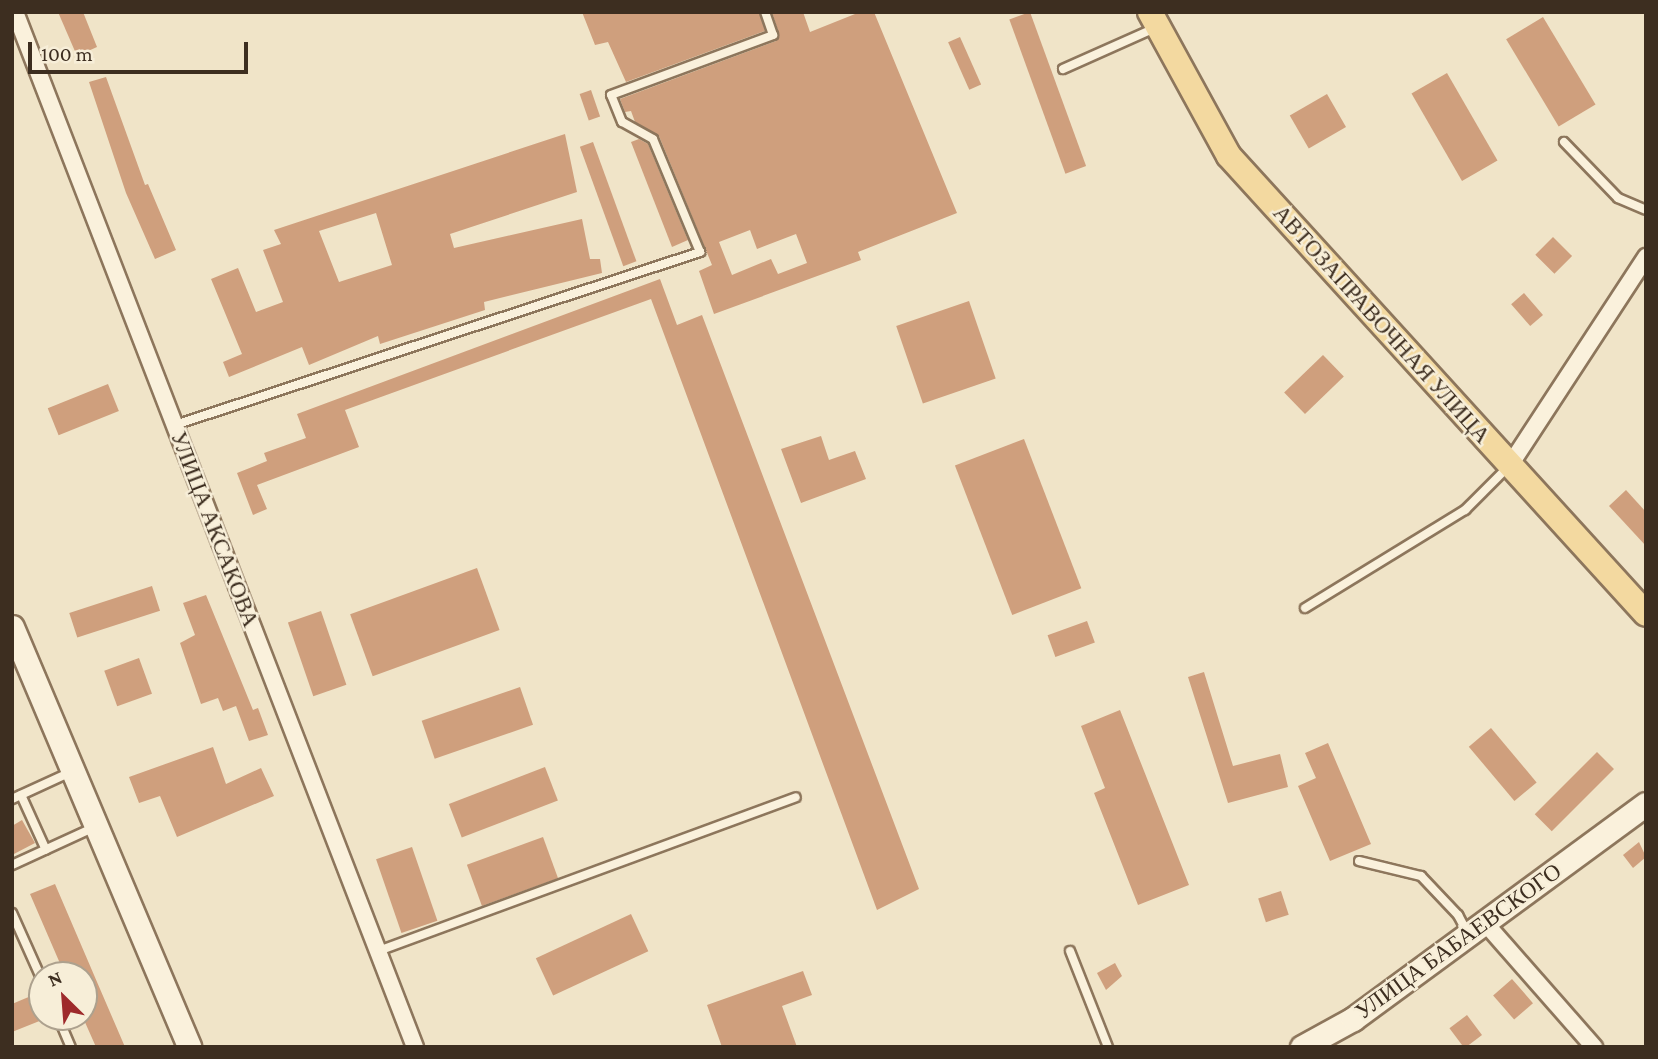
<!DOCTYPE html>
<meta charset="utf-8">
<style>
body{margin:0}
#map{position:relative;width:1658px;height:1059px;overflow:hidden;background:#f0e4c8;font-family:"Crimson Pro",serif}
div>[style]{position:absolute}
[style*='--x']{left:calc(var(--x)*1px);top:calc(var(--y)*1px);width:calc(var(--w)*1px);rotate:calc(var(--a)*1deg)}
.building>*{inset:0;background:#cf9f7d;transform-origin:0 0}
.roads{filter:drop-shadow(2px 0 #8d765c) drop-shadow(-2px 0 #8d765c) drop-shadow(0 2px #8d765c) drop-shadow(0 -2px #8d765c)}
.lane>*{height:8px;margin:-4px;padding:0 4px;transform-origin:4px;border-radius:4px;background:#faf1dc}
.street>*{height:16px;margin:-8px;padding:0 8px;transform-origin:8px;border-radius:8px;background:#faf1dc}
.secondary>*{height:23px;margin:-11.5px;padding:0 11.5px;transform-origin:11.5px;border-radius:11.5px;background:#faf1dc}
.primary>*{height:24px;margin:-12px;padding:0 12px;transform-origin:12px;border-radius:12px;background:#f3d9a0}
span{translate:-50% -50%;white-space:nowrap;text-align:center;line-height:1.15;-webkit-text-stroke:5px #f7eed8;paint-order:stroke}
.street-label{font-size:23px;color:#3d2e20}
.frame{position:absolute;inset:0;border:14px solid #3d2e20;pointer-events:none}
.north{position:absolute;left:28px;top:961px;width:70px;height:70px;box-sizing:border-box;background:#f7eed8;border:2px solid #ada18e;border-radius:50%;rotate:335deg;font-size:19px;font-weight:700;line-height:28px;text-align:center;color:#3d2e20}
.north::after{content:'';display:block;margin:auto;width:24px;height:32px;background:#9e2a2b;clip-path:polygon(50% 0,100% 100%,50% 72%,0 100%)}
.scale{position:absolute;left:28px;top:42px;width:220px;height:32px;box-sizing:border-box;border:4px solid #3d2e20;border-top:0;padding-left:9px;font-size:21px;line-height:24px;white-space:nowrap;color:#3d2e20;-webkit-text-stroke:5px #f7eed8;paint-order:stroke}
</style>
<div id="map">
<div class="building">
<div style="clip-path:polygon(58px 12px,83px 12px,97px 47px,77px 56px)"></div>
<div style="clip-path:polygon(582px 12px,759px 12px,765px 31px,626px 82px,608px 42px,595px 45px)"></div>
<div style="clip-path:polygon(evenodd,772px 12px,803px 12px,810px 32px,860px 12px,874px 12px,957px 213px,858px 252px,861px 260px,714px 314px,699px 271px,712px 265px,659px 136px,635px 122px,631px 111px,625px 112px,620px 99px,776px 41px,779px 34px,772px 12px,750px 230px,757px 249px,796px 234px,807px 263px,778px 274px,771px 259px,732px 275px,719px 242px,750px 230px)"></div>
<div style="left:1030px;top:12px;width:164px;height:22px;rotate:70deg"></div>
<div style="left:1543px;top:17px;width:102px;height:43px;rotate:59deg"></div>
<div style="left:960px;top:37px;width:52px;height:13px;rotate:66deg"></div>
<div style="left:1447px;top:73px;width:101px;height:41px;rotate:60deg"></div>
<div style="clip-path:polygon(106px 77px,145px 185px,148px 184px,176px 250px,155px 259px,126px 193px,89px 82px)"></div>
<div style="left:591px;top:90px;width:28px;height:12px;rotate:71deg"></div>
<div style="left:1327px;top:94px;width:38px;height:43px;rotate:60deg"></div>
<div style="clip-path:polygon(evenodd,565px 134px,577px 192px,450px 234px,454px 248px,582px 219px,590px 259px,600px 259px,602px 273px,484px 302px,485px 310px,380px 344px,378px 336px,309px 365px,302px 347px,229px 377px,223px 362px,242px 354px,211px 279px,238px 268px,256px 312px,283px 302px,263px 250px,281px 244px,274px 230px,565px 134px,376px 213px,392px 265px,339px 282px,319px 231px,376px 213px)"></div>
<div style="clip-path:polygon(639px 139px,648px 144px,688px 240px,672px 247px,631px 142px)"></div>
<div style="left:593px;top:142px;width:127px;height:14px;rotate:70deg"></div>
<div style="left:1553px;top:237px;width:27px;height:25px;rotate:45deg"></div>
<div style="clip-path:polygon(660px 279px,677px 325px,702px 315px,919px 889px,877px 910px,651px 299px,345px 410px,359px 447px,257px 485px,267px 509px,253px 515px,237px 473px,267px 461px,264px 453px,306px 438px,297px 414px)"></div>
<div style="left:1524px;top:293px;width:29px;height:17px;rotate:49deg"></div>
<div style="left:969px;top:301px;width:82px;height:77px;rotate:71deg"></div>
<div style="left:1323px;top:355px;width:30px;height:54px;rotate:46deg"></div>
<div style="left:108px;top:384px;width:29px;height:65px;rotate:68deg"></div>
<div style="clip-path:polygon(821px 436px,829px 460px,855px 451px,866px 479px,801px 503px,781px 449px)"></div>
<div style="left:1024px;top:439px;width:160px;height:74px;rotate:69deg"></div>
<div style="clip-path:polygon(1626px 490px,1646px 512px,1646px 546px,1609px 506px)"></div>
<div style="left:477px;top:568px;width:66px;height:135px;rotate:70deg"></div>
<div style="left:152px;top:586px;width:26px;height:87px;rotate:72deg"></div>
<div style="clip-path:polygon(206px 595px,253px 710px,258px 708px,268px 735px,249px 741px,236px 706px,223px 711px,218px 698px,201px 704px,180px 643px,195px 635px,183px 603px)"></div>
<div style="left:321px;top:611px;width:78px;height:35px;rotate:71deg"></div>
<div style="left:1087px;top:621px;width:23px;height:42px;rotate:70deg"></div>
<div style="left:139px;top:658px;width:38px;height:37px;rotate:70deg"></div>
<div style="clip-path:polygon(1204px 672px,1233px 766px,1280px 754px,1288px 787px,1228px 803px,1188px 677px)"></div>
<div style="left:520px;top:687px;width:40px;height:104px;rotate:71deg"></div>
<div style="clip-path:polygon(1120px 710px,1189px 885px,1138px 905px,1094px 793px,1105px 788px,1081px 726px)"></div>
<div style="left:1491px;top:728px;width:71px;height:29px;rotate:50deg"></div>
<div style="clip-path:polygon(1328px 743px,1371px 844px,1330px 861px,1298px 786px,1316px 778px,1305px 753px)"></div>
<div style="clip-path:polygon(213px 747px,226px 784px,261px 768px,274px 796px,177px 837px,160px 796px,139px 803px,129px 777px)"></div>
<div style="left:1597px;top:752px;width:24px;height:88px;rotate:45deg"></div>
<div style="left:545px;top:767px;width:36px;height:103px;rotate:69deg"></div>
<div style="clip-path:polygon(22px 820px,35px 843px,12px 855px,12px 826px)"></div>
<div style="left:543px;top:837px;width:44px;height:81px;rotate:70deg"></div>
<div style="clip-path:polygon(1639px 842px,1646px 857px,1633px 868px,1623px 855px)"></div>
<div style="left:412px;top:847px;width:78px;height:38px;rotate:71deg"></div>
<div style="clip-path:polygon(55px 884px,94px 975px,125px 1047px,96px 1047px,84px 1020px,84px 975px,65px 975px,30px 894px)"></div>
<div style="left:1281px;top:891px;width:25px;height:24px;rotate:72deg"></div>
<div style="left:631px;top:914px;width:41px;height:105px;rotate:65deg"></div>
<div style="clip-path:polygon(1115px 963px,1122px 976px,1106px 990px,1097px 973px)"></div>
<div style="clip-path:polygon(803px 971px,812px 995px,782px 1006px,797px 1047px,722px 1047px,707px 1005px)"></div>
<div style="left:1512px;top:979px;width:32px;height:25px;rotate:49deg"></div>
<div style="clip-path:polygon(38px 993px,42px 1020px,12px 1032px,12px 1004px)"></div>
<div style="left:1467px;top:1015px;width:25px;height:22px;rotate:53deg"></div>
</div>
<div class="roads">
<div class="lane">
<div style="--x:1063;--y:69;--w:101;--a:-24"></div>
<div style="--x:1564;--y:142;--w:78;--a:46"></div>
<div style="--x:1618;--y:198;--w:30;--a:23"></div>
<div style="--x:175;--y:425;--w:553;--a:-18.24"></div>
<div style="--x:700;--y:252;--w:122;--a:-112.6"></div>
<div style="--x:653;--y:139;--w:35;--a:-151"></div>
<div style="--x:622;--y:122;--w:29;--a:-112"></div>
<div style="--x:611;--y:95;--w:173;--a:-20.3"></div>
<div style="--x:773;--y:35;--w:24;--a:-109"></div>
<div style="--x:1305;--y:608;--w:188;--a:-31.5"></div>
<div style="--x:1465;--y:510;--w:61;--a:-45"></div>
<div style="--x:21;--y:795;--w:60;--a:65.6"></div>
<div style="--x:12;--y:799;--w:65;--a:-24.6"></div>
<div style="--x:1359;--y:861;--w:64;--a:13.6"></div>
<div style="--x:1421;--y:876;--w:54;--a:46.5"></div>
<div style="--x:1458;--y:915;--w:21;--a:62"></div>
<div style="--x:12;--y:865;--w:89;--a:-24.6"></div>
<div style="--x:12;--y:913;--w:73;--a:65.9"></div>
<div style="--x:378;--y:951;--w:445;--a:-20.2"></div>
<div style="--x:1070;--y:951;--w:103;--a:68.4"></div>
<div style="--x:58;--y:1017;--w:33;--a:67"></div>
</div>
<div class="street">
<div style="--x:15;--y:12;--w:1110;--a:68.87"></div>
<div style="--x:1510;--y:465;--w:249;--a:-56.8"></div>
<div style="--x:1486;--y:924;--w:164;--a:48.7"></div>
</div>
<div class="secondary">
<div style="--x:12;--y:627;--w:456;--a:67.1"></div>
<div style="--x:1302;--y:1047;--w:58;--a:-28.8"></div>
<div style="--x:1353;--y:1019;--w:363;--a:-36.3"></div>
</div>
<div class="primary">
<div style="--x:1150;--y:12;--w:164;--a:61.3"></div>
<div style="--x:1229;--y:156;--w:619;--a:47.68"></div>
</div>
</div>
<div class="street-label">
<span style="left:1382px;top:324px;rotate:48deg">АВТОЗАПРАВОЧНАЯ УЛИЦА</span>
<span style="left:215px;top:529px;rotate:69deg">УЛИЦА АКСАКОВА</span>
<span style="left:1458px;top:941px;rotate:-36deg">УЛИЦА БАБАЕВСКОГО</span>
</div>
<div class="frame"></div>
<div class="north">N</div>
<div class="scale">100 m</div>
</div>
